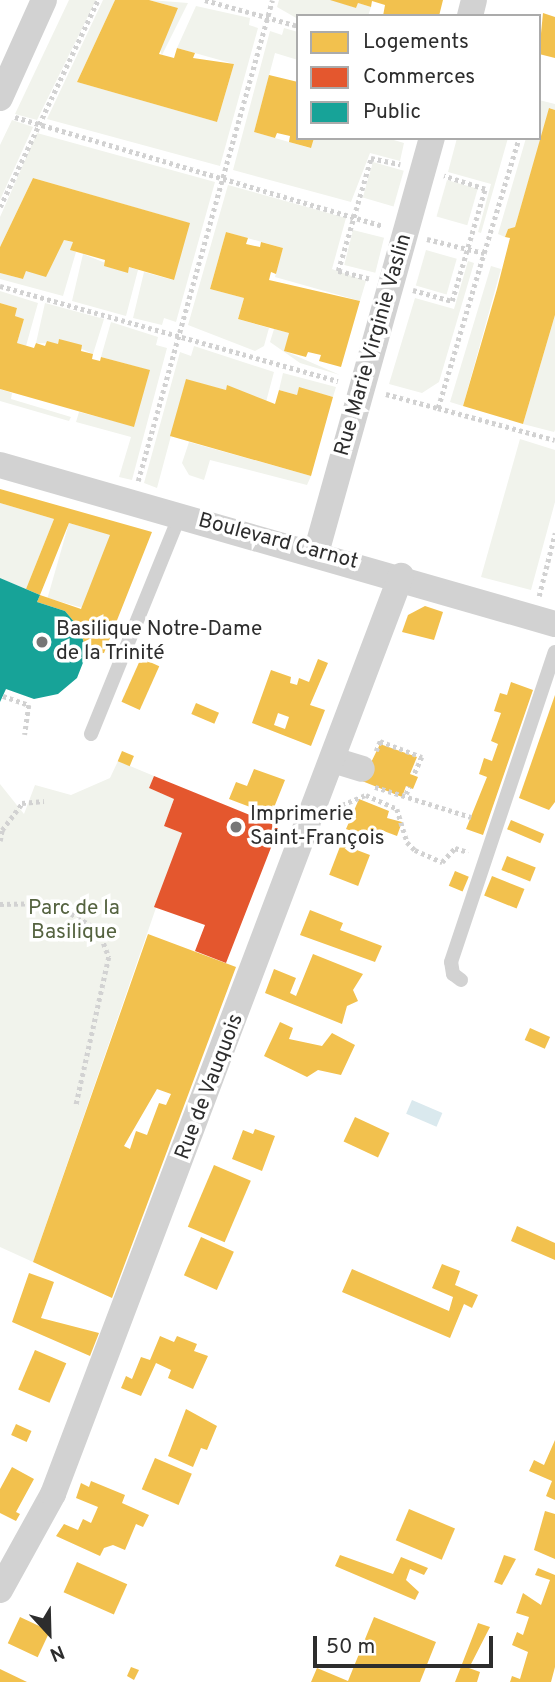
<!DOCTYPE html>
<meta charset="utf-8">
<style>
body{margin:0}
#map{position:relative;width:555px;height:1682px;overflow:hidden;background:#fff;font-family:Overpass,sans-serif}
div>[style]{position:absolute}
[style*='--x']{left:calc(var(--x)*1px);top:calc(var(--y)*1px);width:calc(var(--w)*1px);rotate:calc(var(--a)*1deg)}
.green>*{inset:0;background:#f1f3ec;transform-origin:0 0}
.water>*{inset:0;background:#dae9ee;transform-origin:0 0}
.homes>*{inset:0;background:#f2c14e;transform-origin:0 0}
.shops>*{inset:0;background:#e4572e}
.public>*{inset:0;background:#17a398}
.path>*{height:4.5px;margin-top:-2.25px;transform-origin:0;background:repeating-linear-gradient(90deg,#d2d2d2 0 3.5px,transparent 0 7px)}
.lane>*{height:14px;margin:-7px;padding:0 7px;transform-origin:7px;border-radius:7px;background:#d2d2d2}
.street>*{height:26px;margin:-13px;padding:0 13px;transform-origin:13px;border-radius:13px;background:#d2d2d2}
.dots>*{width:19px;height:19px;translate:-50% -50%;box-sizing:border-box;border:4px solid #fff;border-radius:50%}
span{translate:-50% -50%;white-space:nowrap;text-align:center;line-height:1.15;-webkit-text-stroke:7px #fff;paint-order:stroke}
.street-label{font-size:21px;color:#2d2d2d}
.poi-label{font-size:21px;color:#2d2d2d}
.left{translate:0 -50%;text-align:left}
.park-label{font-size:21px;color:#556340}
.legend{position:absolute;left:296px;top:14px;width:245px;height:126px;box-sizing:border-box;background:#fff;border:2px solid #ababab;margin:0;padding:9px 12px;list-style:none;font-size:21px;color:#2d2d2d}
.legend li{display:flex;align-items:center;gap:14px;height:35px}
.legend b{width:35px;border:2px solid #ababab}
.north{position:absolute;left:14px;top:1598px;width:70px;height:70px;-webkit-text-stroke:5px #fff;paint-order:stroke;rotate:158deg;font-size:19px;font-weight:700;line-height:28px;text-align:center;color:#2d2d2d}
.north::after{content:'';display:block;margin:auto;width:24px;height:32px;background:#2d2d2d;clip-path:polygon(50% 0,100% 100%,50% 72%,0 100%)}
.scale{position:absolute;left:313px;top:1636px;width:180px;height:32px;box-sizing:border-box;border:4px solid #2d2d2d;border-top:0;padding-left:9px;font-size:21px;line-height:24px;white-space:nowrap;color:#2d2d2d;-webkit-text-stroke:5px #fff;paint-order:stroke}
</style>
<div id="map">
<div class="green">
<div style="clip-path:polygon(69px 0,96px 0,37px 120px,15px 114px)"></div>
<div style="clip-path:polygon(103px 0,115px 0,77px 82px,217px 122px,234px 64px,177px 48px,196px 6px,250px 18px,249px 25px,258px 28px,220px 166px,47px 119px)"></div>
<div style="clip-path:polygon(149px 0,188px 3px,162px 55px,159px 48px,178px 8px)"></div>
<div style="clip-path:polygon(279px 0,334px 0,356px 8px,358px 3px,371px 7px,368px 16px,298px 19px,277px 7px)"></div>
<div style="clip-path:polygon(284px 28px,298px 32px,298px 60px,275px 53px,254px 132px,310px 148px,314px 138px,387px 138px,404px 143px,400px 161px,370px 153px,351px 202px,233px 170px,270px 31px,282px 35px)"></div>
<div style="clip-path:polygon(539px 100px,555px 104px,555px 110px,550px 108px,515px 227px,508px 229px,505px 237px,498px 234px,526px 138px,539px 138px)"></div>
<div style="clip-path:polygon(12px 120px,33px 127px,0 200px,0 145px)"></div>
<div style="clip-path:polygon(37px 133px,215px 182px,176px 322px,164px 318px,162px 325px,133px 318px,144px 272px,173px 280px,189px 223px,33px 178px,0 247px,0 217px)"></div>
<div style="clip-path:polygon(457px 138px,508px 138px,481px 233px,478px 232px,491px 184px,448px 172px)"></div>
<div style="left:373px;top:162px;width:32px;height:37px;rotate:16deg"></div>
<div style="left:447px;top:180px;width:32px;height:38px;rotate:16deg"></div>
<div style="clip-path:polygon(228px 185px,346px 218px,332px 269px,366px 281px,360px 301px,275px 277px,283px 248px,226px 232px,210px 289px,244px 298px,238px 319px,269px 328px,264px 346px,255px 351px,188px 325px)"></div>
<div style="left:353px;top:230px;width:32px;height:36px;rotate:14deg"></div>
<div style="clip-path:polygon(64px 240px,73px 242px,71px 250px,76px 252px,63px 296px,0 279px,0 273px,23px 279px,26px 271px)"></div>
<div style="left:426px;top:250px;width:32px;height:37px;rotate:16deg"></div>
<div style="clip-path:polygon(83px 254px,128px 272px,129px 267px,138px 270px,126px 316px,72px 301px)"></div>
<div style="clip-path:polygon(468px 261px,474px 263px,439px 382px,422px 393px,389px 384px,415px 298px,454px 309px)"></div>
<div style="clip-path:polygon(491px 266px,501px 269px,463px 406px,450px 402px)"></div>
<div style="clip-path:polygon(0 291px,38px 303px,26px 346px,17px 343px,24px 319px,15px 316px,17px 308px,0 303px)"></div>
<div style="clip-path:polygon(45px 303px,104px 319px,93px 354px,59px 339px,58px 344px,36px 343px)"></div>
<div style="clip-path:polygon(555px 315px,555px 430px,554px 432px,523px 424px)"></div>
<div style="clip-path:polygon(111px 322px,158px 337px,156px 345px,167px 348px,132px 480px,119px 477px,131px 437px,76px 422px,79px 412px,134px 426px,149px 370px,101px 357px)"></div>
<div style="clip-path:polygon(274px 329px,289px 333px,285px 351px,340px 375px,300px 363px,270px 342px)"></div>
<div style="clip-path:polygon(194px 346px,274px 372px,266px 402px,228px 386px,226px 390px,186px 380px,157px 488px,144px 483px,180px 352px,191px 356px)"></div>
<div style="clip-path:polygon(283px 373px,336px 387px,333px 397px,299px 388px,297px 395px,279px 390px)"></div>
<div style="clip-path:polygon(0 389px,12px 393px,11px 399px,71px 417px,69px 421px,0 401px)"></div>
<div style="clip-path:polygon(520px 439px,555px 450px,555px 502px,531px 590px,481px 577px)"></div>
<div style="clip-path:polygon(189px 442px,311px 476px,307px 485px,210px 460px,204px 480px,189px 475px,182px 463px)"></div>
<div style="clip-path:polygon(0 503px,54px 519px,26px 589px,0 578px)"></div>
<div style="left:69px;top:523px;width:43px;height:78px;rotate:16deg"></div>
<div style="clip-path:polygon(118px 761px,154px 776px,149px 788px,174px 799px,164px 826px,182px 833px,33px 1262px,0 1247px,0 784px,24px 814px,35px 785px,71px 795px,110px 778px)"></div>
</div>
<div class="water">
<div style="left:412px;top:1100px;width:33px;height:15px;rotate:23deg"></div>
</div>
<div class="homes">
<div style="clip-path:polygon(115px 0,149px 0,178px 8px,159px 54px,174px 58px,177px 48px,195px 53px,193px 58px,234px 64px,217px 122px,77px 82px)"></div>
<div style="clip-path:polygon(330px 0,443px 0,439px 16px,383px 16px,385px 5px,372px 1px,371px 7px,358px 3px,356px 8px)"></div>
<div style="clip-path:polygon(543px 13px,555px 17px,555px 58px,539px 54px)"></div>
<div style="clip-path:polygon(269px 75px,298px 82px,298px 138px,314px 138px,311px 148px,289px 142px,290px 136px,277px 133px,275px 138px,254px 132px)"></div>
<div style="clip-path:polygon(549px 108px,555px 110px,555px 315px,523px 424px,463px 406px,497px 289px,510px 238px,505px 237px,508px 229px,515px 227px)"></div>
<div style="clip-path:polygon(33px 178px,190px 223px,174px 280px,129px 267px,128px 273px,104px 266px,105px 260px,70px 250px,73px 242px,64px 240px,46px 277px,26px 271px,23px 279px,0 273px,0 247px)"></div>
<div style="clip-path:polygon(226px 232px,248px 238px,246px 244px,260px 247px,261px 242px,283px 248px,276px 274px,271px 272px,269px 280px,360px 301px,341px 367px,319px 361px,321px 355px,308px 352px,306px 357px,284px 351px,289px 333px,238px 319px,244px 298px,210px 289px)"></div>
<div style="clip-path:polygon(0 303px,17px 308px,15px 316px,24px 319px,17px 343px,34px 348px,36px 343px,45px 346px,47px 341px,58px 344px,59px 339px,82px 345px,81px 351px,93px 354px,92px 359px,100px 361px,101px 357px,150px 370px,134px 427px,0 389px)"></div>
<div style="clip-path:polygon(186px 379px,226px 390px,227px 385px,275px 404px,279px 390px,297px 395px,299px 387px,333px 397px,311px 476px,170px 436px)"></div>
<div style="clip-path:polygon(evenodd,0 489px,152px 532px,104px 653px,86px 655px,81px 630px,65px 611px,37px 602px,40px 595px,26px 589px,54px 519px,0 503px,0 489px,69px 523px,110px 535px,81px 609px,40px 595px,69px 523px)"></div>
<div style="clip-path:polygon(425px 606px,443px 612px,434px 640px,402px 632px,408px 615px)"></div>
<div style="left:141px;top:658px;width:20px;height:48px;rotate:24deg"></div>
<div style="clip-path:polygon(evenodd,318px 659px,328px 663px,310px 705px,325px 710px,311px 746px,252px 723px,271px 670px,291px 677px,290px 683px,297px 685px,299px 678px,309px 682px,318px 659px,278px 713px,289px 717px,285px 729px,274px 725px,278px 713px)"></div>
<div style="clip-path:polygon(511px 682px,533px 690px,483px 835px,466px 829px,487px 777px,479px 774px,484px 758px,492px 761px,498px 744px,491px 741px,501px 713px,494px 711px,500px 693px,507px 695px)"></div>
<div style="clip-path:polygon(555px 695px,555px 802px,549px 810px,519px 798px)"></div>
<div style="left:196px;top:703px;width:25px;height:12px;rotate:23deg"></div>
<div style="clip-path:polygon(380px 744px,417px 757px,410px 774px,418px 777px,413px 789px,406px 786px,402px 797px,362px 781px)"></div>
<div style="left:122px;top:751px;width:13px;height:11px;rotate:23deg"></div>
<div style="clip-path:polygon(254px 769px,285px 780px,271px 815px,229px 799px,236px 782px,247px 786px)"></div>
<div style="clip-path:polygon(359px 799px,389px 811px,387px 818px,402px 822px,397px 836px,381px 830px,378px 841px,346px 829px)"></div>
<div style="left:511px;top:820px;width:36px;height:10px;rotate:23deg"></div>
<div style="left:341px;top:844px;width:31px;height:33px;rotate:21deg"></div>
<div style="left:507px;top:856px;width:31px;height:15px;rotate:22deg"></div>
<div style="left:455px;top:871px;width:15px;height:16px;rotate:23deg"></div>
<div style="left:492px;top:876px;width:35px;height:21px;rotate:22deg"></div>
<div style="clip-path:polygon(310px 910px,343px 923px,340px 930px,382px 946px,375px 962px,300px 935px)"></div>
<div style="clip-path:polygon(evenodd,148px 934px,236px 967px,112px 1298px,33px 1262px,148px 934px,157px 1089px,171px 1094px,166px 1105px,159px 1103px,147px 1135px,136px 1131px,130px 1149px,124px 1146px,157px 1089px)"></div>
<div style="clip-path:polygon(313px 954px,363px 974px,353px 990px,358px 1001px,347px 1006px,342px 1024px,265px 993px,274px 969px,296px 978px,290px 993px,296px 996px)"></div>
<div style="clip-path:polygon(280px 1022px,293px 1028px,289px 1039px,322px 1046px,332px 1033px,355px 1045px,341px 1075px,318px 1070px,307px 1077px,264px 1056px)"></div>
<div style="left:530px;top:1028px;width:22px;height:13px;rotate:24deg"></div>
<div style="left:355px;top:1117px;width:38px;height:27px;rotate:25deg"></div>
<div style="clip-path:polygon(255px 1129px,275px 1136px,262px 1171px,232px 1159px,243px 1130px,253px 1134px)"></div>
<div style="left:214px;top:1165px;width:40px;height:67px;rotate:23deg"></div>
<div style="clip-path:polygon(517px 1226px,555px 1243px,555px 1260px,511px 1241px)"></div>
<div style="left:201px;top:1237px;width:36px;height:42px;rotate:24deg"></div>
<div style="clip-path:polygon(442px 1264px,460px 1271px,455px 1285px,478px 1295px,472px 1308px,464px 1304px,450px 1338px,342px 1292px,352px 1269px,449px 1311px,453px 1297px,432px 1288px)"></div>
<div style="clip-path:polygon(29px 1273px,54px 1282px,41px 1318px,99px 1333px,90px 1356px,12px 1322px)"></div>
<div style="clip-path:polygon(160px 1336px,174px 1342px,177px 1336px,197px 1344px,194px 1351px,208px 1356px,193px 1389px,168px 1378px,171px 1370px,156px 1363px,141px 1396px,121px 1388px,126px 1376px,132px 1379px,141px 1357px,150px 1360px)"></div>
<div style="left:35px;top:1350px;width:34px;height:43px;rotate:23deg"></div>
<div style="clip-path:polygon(186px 1409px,217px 1426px,207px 1450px,201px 1448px,193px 1467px,168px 1456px)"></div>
<div style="left:16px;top:1424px;width:17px;height:12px;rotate:24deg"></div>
<div style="clip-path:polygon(555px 1440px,555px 1500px,546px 1496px,552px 1481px,529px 1471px,534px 1460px,544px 1465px)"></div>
<div style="left:155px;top:1458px;width:40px;height:34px;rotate:23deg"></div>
<div style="clip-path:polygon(12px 1467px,34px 1479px,16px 1512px,20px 1514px,16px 1521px,0 1513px,0 1489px)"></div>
<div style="clip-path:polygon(91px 1481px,125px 1495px,122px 1503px,149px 1515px,143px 1527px,136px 1524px,125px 1550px,113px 1545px,104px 1548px,100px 1556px,56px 1536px,64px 1524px,78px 1530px,83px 1519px,91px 1523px,98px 1507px,76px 1498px,81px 1483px,89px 1487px)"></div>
<div style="left:409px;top:1509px;width:50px;height:34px;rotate:23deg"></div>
<div style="clip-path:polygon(545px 1511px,555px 1514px,555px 1559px,534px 1550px)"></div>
<div style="clip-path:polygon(340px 1555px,393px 1574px,401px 1557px,428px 1568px,424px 1575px,410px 1569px,406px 1580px,419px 1592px,415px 1600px,335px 1566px)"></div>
<div style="clip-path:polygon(504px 1555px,516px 1559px,502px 1585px,494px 1582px)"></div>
<div style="left:77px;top:1562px;width:55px;height:33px;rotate:24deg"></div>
<div style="clip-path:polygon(538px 1568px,555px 1575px,555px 1667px,551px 1682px,510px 1682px,512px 1676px,520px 1679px,528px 1652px,512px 1645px,517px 1632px,523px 1635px,529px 1617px,516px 1613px,523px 1593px,541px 1605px,550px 1580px,535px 1575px)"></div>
<div style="left:20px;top:1617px;width:33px;height:29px;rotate:25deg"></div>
<div style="clip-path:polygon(374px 1617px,436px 1642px,420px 1682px,311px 1682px,317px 1668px,348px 1681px)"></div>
<div style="clip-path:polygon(478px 1623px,490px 1627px,469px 1668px,480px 1672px,477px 1682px,455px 1682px)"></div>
<div style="clip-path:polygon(131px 1667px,139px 1670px,134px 1680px,127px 1676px)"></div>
<div style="clip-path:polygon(0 1669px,27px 1682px,0 1682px)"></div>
</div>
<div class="shops">
<div style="clip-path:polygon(154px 776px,279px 827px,226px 963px,195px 951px,205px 925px,154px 907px,182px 833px,164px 826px,174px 799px,149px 788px)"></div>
</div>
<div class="public">
<div style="clip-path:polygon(0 578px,40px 595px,37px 602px,65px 611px,81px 630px,86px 655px,77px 678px,58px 694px,34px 699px,6px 689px,0 702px)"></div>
</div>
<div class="path">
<div style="--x:205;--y:0;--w:97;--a:15.6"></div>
<div style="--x:15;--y:117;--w:383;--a:16.5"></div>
<div style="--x:0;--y:207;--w:229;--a:-64.7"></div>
<div style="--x:427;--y:239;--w:59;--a:13.8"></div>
<div style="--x:484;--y:253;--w:120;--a:-73.1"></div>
<div style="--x:369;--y:279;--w:32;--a:-166"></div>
<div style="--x:338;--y:271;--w:118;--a:-73.7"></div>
<div style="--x:371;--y:158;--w:30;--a:12"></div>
<div style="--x:0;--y:286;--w:351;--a:15.7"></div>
<div style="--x:413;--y:290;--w:41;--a:15.8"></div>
<div style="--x:452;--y:301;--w:117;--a:-73.6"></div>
<div style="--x:485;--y:189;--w:43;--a:-162.4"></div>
<div style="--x:386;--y:394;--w:54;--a:15.1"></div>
<div style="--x:438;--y:408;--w:162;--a:-73.5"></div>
<div style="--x:438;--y:408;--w:121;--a:15.3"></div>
<div style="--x:138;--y:481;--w:499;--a:-74.4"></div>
<div style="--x:539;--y:596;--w:65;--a:-75.7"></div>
<div style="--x:3;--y:696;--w:28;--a:19"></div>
<div style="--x:29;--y:705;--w:30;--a:98"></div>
<div style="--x:376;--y:751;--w:11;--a:-68"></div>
<div style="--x:380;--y:741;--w:45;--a:20.9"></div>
<div style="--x:422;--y:757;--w:20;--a:114"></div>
<div style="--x:375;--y:787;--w:101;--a:17.4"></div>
<div style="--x:406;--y:794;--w:8;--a:-67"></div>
<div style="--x:342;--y:805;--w:26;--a:-23"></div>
<div style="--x:366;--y:795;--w:34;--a:24"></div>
<div style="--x:397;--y:809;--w:34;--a:73"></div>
<div style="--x:407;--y:842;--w:11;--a:45"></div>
<div style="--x:415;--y:850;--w:30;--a:24"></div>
<div style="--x:442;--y:862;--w:19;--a:-47"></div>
<div style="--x:455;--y:848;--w:14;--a:17"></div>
<div style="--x:0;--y:841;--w:11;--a:-80"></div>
<div style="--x:2;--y:830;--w:34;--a:-53"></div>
<div style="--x:22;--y:803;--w:22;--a:-5"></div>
<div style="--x:0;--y:904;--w:53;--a:-1.1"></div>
<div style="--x:53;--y:903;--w:53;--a:30.4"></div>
<div style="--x:99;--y:930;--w:29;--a:70"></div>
<div style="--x:109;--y:957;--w:153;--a:102.5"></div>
</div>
<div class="lane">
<div style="--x:91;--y:734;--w:236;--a:-67.9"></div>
<div style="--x:461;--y:980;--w:10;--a:-143"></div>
<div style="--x:453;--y:974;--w:12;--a:-99"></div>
<div style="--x:451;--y:962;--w:327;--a:-71.5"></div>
</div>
<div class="street">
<div style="--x:470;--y:16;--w:16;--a:-76"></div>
<div style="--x:0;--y:98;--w:107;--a:-65.8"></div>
<div style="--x:0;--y:465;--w:577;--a:15.99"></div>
<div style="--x:316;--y:553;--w:431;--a:-74.4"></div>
<div style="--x:333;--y:760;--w:30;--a:17"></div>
<div style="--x:0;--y:1590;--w:110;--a:-61.1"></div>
<div style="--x:53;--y:1494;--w:982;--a:-69.24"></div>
</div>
<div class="dots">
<div style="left:42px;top:642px;background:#767676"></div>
<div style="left:236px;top:827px;background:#767676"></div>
</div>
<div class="street-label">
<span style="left:374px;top:345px;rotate:-74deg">Rue Marie Virginie Vaslin</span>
<span style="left:278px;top:542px;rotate:15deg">Boulevard Carnot</span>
<span style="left:210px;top:1087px;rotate:-69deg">Rue de Vauquois</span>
</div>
<div class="poi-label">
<span class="left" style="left:56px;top:642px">Basilique Notre-Dame<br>de la Trinité</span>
<span class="left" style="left:250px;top:827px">Imprimerie<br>Saint-François</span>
</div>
<div class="park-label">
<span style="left:74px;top:921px">Parc de la<br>Basilique</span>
</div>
<ul class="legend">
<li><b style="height:19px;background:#f2c14e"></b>Logements</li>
<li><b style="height:19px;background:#e4572e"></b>Commerces</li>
<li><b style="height:19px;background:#17a398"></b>Public</li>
</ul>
<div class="north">N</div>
<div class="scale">50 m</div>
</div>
